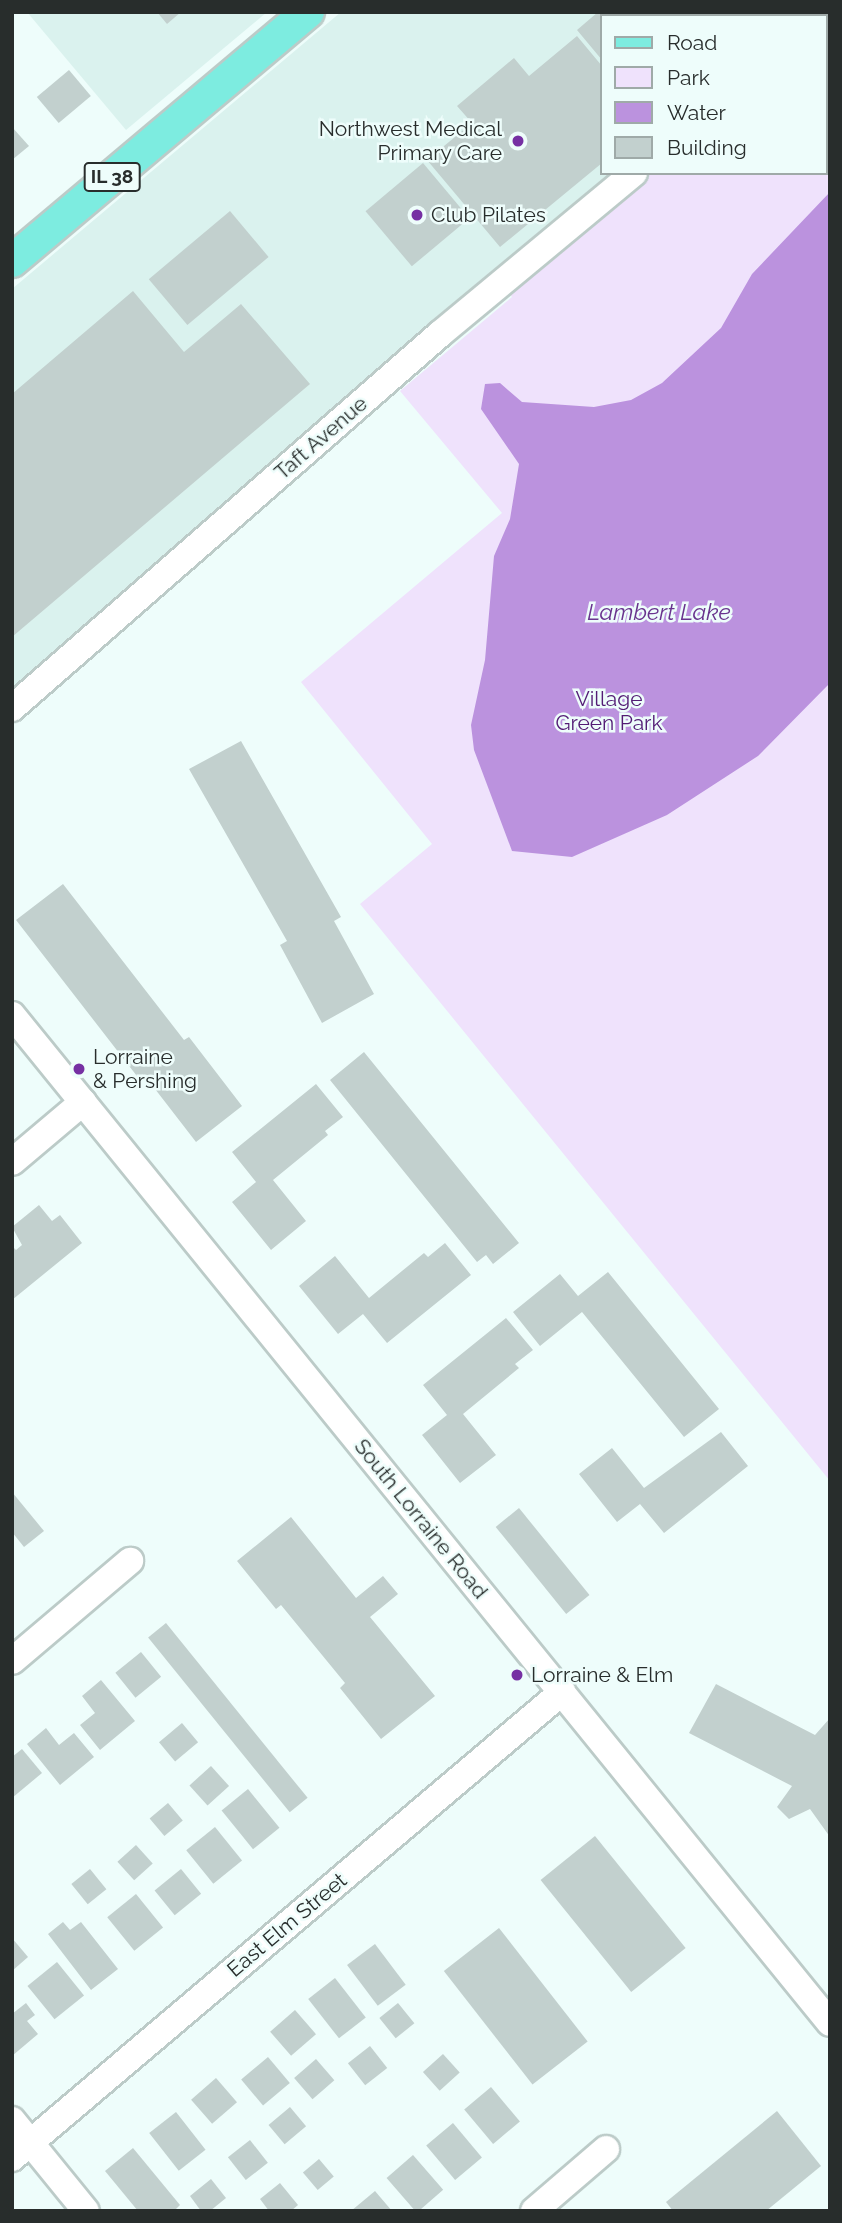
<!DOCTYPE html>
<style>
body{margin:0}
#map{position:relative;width:842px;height:2223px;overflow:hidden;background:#eefdfb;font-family:Raleway,sans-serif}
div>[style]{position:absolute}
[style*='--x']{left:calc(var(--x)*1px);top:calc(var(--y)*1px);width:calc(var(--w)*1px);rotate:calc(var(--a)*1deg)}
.built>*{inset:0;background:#daf2ee}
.green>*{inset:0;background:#efe2fc}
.water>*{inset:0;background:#bb92de}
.building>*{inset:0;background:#c2d0ce;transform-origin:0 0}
.roads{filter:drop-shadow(2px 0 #bccbc8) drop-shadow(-2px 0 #bccbc8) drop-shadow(0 2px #bccbc8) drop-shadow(0 -2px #bccbc8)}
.minor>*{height:26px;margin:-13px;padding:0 13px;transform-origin:13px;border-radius:13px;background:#fff}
.major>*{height:32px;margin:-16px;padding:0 16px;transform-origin:16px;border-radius:16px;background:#7dece0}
.dots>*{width:19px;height:19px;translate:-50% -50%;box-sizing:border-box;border:4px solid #eefdfb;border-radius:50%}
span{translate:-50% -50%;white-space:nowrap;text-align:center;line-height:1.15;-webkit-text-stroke:5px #eefdfb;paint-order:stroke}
.shield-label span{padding:2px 5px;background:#eefdfb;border:2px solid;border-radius:5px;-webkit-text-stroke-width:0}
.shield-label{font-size:19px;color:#282d2c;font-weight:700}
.poi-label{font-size:21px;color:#282d2c}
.right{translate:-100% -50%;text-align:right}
.left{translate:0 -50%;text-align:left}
.street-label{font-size:21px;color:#282d2c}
.park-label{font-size:21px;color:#531c75}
.water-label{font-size:23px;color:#69348e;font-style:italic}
.frame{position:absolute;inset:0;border:14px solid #282d2c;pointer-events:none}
.legend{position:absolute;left:600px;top:14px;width:228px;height:161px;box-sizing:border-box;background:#eefdfb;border:2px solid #9faaa8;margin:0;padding:9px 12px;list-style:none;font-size:21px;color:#282d2c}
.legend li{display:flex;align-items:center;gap:14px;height:35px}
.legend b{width:35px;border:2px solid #9faaa8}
</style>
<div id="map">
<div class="built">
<div style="clip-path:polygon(27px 12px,267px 12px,126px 130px)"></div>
<div style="clip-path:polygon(341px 12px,812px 12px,602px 16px,602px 173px,618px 173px,12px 694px,12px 289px)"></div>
</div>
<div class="green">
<div style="clip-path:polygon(830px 12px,830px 1481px,360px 904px,432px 844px,301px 682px,502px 513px,400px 391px,512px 297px,503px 286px,636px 173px,826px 173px)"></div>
</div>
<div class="water">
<div style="clip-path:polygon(830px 192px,830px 683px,758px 756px,667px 815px,572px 857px,512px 851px,474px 750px,471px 725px,485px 660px,494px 556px,510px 519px,519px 464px,481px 409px,485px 384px,500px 383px,522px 402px,594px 407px,631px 400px,662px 383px,721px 328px,752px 274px)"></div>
</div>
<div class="building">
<div style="clip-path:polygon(157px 12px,181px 12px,167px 24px)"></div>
<div style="clip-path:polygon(598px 12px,666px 12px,602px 16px,602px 60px,577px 30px)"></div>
<div style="clip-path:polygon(577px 36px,602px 66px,602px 163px,500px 247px,427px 160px,472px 123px,457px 106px,514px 58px,529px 76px)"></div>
<div style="left:69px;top:70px;width:34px;height:42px;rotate:50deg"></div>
<div style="clip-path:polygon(12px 127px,29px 146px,12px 160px)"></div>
<div style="left:423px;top:163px;width:72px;height:75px;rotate:50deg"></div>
<div style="left:230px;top:211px;width:60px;height:106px;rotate:50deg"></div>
<div style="clip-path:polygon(133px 291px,184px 352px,241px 304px,310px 384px,12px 637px,12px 394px)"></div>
<div style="clip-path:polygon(241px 741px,341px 917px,334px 921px,374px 994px,322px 1023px,280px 945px,287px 941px,189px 769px)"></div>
<div style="clip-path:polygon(63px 884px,184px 1040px,189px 1037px,242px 1106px,196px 1142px,145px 1076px,140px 1080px,16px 920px)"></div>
<div style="clip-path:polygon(364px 1052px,519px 1243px,493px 1264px,486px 1255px,477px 1262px,330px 1080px)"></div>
<div style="clip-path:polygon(316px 1084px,343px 1117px,325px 1131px,328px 1135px,273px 1180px,306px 1221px,271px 1250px,232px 1202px,256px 1182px,232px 1152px)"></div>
<div style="clip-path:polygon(39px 1205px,52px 1221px,60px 1215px,82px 1243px,12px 1300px,12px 1246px,16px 1250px,22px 1245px,12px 1227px)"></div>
<div style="clip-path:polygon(445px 1243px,471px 1275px,387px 1343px,363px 1314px,338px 1334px,299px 1286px,335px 1256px,369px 1298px,424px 1253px,428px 1257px)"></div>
<div style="clip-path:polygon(608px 1272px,719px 1409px,684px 1437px,582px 1312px,540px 1346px,513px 1312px,560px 1274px,578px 1296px)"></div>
<div style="clip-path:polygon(506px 1318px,533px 1350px,515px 1364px,519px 1368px,463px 1414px,496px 1455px,460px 1483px,422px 1435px,447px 1415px,423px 1385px)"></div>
<div style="clip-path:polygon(721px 1432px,748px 1466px,664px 1533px,640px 1504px,617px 1522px,579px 1474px,612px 1448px,644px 1488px)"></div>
<div style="clip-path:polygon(12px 1492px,44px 1531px,24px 1547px,12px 1532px)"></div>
<div style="left:519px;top:1508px;width:112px;height:30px;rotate:51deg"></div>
<div style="clip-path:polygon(291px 1517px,356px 1598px,383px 1576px,398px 1594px,370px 1617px,435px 1696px,381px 1739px,340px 1688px,345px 1683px,281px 1605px,276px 1609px,237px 1561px)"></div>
<div style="left:166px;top:1623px;width:225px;height:23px;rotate:51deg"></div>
<div style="left:141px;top:1652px;width:32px;height:33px;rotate:51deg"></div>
<div style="clip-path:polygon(101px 1680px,135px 1721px,100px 1750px,80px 1725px,95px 1713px,82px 1696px)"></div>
<div style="clip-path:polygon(716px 1684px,815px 1735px,830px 1718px,830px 1837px,810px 1809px,789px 1819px,777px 1807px,792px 1786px,689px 1733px)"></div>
<div style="left:182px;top:1723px;width:25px;height:30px;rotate:50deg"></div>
<div style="clip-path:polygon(46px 1728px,59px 1745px,74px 1733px,94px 1757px,60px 1785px,27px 1744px)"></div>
<div style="clip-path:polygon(22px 1749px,42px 1773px,12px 1798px,12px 1757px)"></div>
<div style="left:211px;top:1766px;width:27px;height:29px;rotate:48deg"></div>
<div style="left:248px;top:1789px;width:50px;height:34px;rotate:51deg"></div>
<div style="left:168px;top:1803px;width:23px;height:24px;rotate:50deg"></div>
<div style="left:215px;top:1827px;width:43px;height:37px;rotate:51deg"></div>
<div style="left:595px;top:1836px;width:144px;height:70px;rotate:51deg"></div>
<div style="left:136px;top:1845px;width:25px;height:25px;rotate:48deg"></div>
<div style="left:90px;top:1869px;width:26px;height:24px;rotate:51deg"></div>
<div style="left:181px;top:1869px;width:32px;height:34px;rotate:51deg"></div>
<div style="left:136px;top:1894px;width:43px;height:37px;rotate:51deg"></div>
<div style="clip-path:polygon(63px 1922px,70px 1930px,81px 1922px,118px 1969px,91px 1990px,48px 1934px)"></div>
<div style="left:499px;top:1928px;width:144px;height:70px;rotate:52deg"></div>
<div style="clip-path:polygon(12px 1938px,28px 1957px,12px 1971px)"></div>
<div style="left:375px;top:1944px;width:51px;height:35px;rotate:53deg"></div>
<div style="left:57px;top:1962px;width:43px;height:38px;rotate:51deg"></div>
<div style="left:335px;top:1978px;width:50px;height:34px;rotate:52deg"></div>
<div style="clip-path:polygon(26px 2003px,35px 2015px,27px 2021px,38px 2034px,12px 2056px,12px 2014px)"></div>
<div style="left:398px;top:2003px;width:26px;height:24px;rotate:51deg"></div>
<div style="left:295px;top:2010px;width:32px;height:33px;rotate:49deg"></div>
<div style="left:370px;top:2046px;width:28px;height:28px;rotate:52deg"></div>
<div style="left:443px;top:2054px;width:25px;height:27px;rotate:48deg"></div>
<div style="left:268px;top:2057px;width:34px;height:35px;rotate:50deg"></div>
<div style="left:316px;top:2059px;width:28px;height:29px;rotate:49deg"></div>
<div style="left:216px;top:2078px;width:32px;height:33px;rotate:49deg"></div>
<div style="left:491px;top:2087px;width:45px;height:35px;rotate:50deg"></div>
<div style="left:290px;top:2107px;width:25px;height:28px;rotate:50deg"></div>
<div style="clip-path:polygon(777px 2111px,821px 2166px,766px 2211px,673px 2211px,666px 2202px)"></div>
<div style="left:176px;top:2112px;width:48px;height:34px;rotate:52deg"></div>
<div style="left:453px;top:2123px;width:45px;height:35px;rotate:50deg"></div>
<div style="left:250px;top:2140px;width:29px;height:28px;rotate:52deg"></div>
<div style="clip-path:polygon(133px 2148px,180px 2205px,174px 2211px,138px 2211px,105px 2171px)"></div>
<div style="left:413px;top:2155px;width:46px;height:35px;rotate:49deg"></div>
<div style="left:319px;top:2159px;width:23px;height:21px;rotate:50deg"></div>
<div style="clip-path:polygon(211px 2179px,226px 2198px,210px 2211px,201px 2211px,190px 2196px)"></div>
<div style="clip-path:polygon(280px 2183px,298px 2205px,291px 2211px,269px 2211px,260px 2199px)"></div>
<div style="clip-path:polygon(375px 2191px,392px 2211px,351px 2211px)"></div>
</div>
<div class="roads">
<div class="minor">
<div style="--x:825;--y:16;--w:6;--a:-45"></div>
<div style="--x:12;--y:708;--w:568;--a:-41.15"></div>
<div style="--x:440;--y:334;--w:252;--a:-39.7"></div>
<div style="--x:12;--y:1015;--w:1298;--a:50.94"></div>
<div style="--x:12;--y:1162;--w:93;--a:-40.2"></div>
<div style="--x:12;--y:1661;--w:155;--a:-40.3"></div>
<div style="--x:12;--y:2120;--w:117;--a:50.9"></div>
<div style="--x:12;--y:2158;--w:721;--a:-40.27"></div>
<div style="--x:534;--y:2211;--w:95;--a:-40.7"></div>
</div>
<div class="major">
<div style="--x:12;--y:261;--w:387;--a:-40.1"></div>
</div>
</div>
<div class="dots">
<div style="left:518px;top:141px;background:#7630a3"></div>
<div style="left:417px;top:215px;background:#7630a3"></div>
<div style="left:79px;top:1069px;background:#7630a3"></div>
<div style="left:517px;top:1675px;background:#7630a3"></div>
</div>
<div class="shield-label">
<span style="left:112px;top:177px">IL 38</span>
</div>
<div class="poi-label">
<span class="right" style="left:502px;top:141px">Northwest Medical<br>Primary Care</span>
<span class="left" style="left:431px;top:215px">Club Pilates</span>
<span class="left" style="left:93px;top:1069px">Lorraine<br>&amp; Pershing</span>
<span class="left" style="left:531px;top:1675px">Lorraine &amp; Elm</span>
</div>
<div class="street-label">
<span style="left:321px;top:438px;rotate:-41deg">Taft Avenue</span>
<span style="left:421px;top:1519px;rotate:51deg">South Lorraine Road</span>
<span style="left:287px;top:1925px;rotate:-40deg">East Elm Street</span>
</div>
<div class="park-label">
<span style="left:609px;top:711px">Village<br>Green Park</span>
</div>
<div class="water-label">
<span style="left:659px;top:612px">Lambert Lake</span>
</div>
<div class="frame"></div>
<ul class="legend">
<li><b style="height:9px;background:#7dece0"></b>Road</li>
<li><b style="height:19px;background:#efe2fc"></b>Park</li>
<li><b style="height:19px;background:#bb92de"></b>Water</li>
<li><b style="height:19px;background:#c2d0ce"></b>Building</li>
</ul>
</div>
